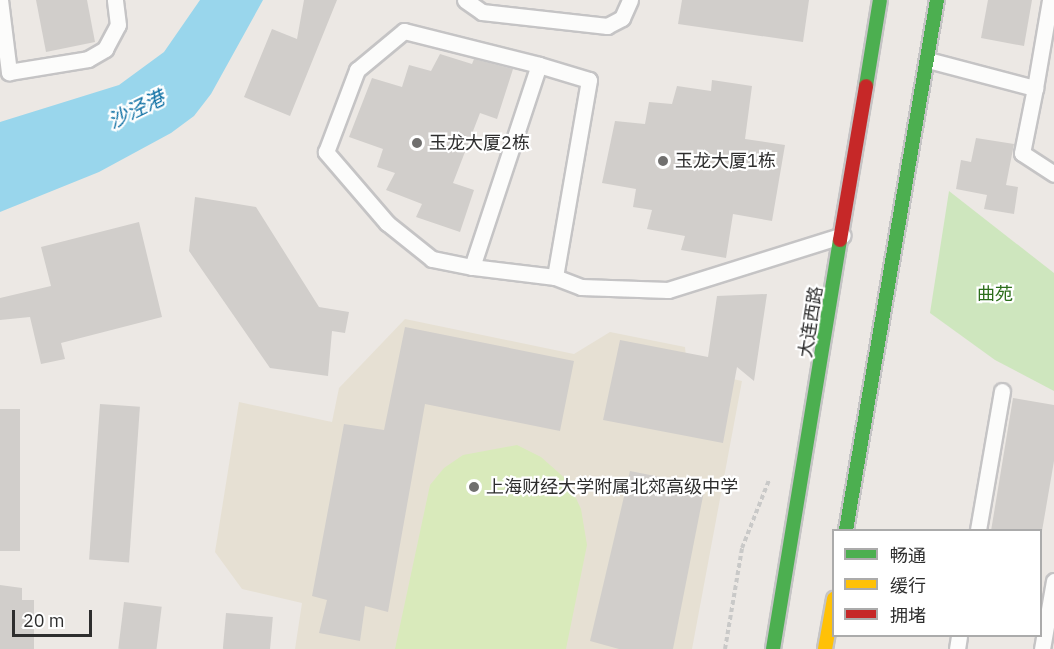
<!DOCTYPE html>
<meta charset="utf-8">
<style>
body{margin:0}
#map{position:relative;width:1054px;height:649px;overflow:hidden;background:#ece8e4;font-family:"IBM Plex Sans","Noto Sans SC",sans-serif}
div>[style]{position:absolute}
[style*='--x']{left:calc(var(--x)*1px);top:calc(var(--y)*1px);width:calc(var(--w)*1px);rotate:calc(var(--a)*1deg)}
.education>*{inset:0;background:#e6e0d3}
.green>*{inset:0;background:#cee6be}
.pitch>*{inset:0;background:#d9eabb}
.water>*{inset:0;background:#99d6ec}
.building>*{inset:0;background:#d1cecb;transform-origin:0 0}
.path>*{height:4px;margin-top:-2px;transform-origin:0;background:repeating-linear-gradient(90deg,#c9c9c8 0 4.5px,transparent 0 7.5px)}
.roads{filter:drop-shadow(2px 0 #c5c4c5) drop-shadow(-2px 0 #c5c4c5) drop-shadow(0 2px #c5c4c5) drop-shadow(0 -2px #c5c4c5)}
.lane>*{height:15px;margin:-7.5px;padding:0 7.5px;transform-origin:7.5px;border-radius:7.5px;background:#fcfcfb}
.fast>*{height:14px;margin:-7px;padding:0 7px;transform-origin:7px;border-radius:7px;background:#4caf50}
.slow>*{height:14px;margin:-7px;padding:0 7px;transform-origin:7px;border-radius:7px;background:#ffc107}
.jam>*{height:14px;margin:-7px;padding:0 7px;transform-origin:7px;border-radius:7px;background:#c62828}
.dots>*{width:16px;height:16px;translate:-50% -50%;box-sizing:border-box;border:3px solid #fff;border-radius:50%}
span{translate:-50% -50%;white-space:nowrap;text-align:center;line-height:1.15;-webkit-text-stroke:4.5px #fff;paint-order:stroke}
.poi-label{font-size:18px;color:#2e2e2e}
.left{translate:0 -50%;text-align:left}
.park-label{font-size:18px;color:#2c6e1b}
.street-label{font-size:18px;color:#2e2e2e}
.water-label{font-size:20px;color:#0d6fa3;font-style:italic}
.legend{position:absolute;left:832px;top:529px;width:210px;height:108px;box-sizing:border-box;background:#fff;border:2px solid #ababab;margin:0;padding:8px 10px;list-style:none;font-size:18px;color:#2e2e2e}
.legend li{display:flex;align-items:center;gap:12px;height:30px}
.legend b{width:30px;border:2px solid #ababab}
.scale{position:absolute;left:12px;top:610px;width:80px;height:27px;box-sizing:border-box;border:3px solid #2e2e2e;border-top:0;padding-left:8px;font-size:18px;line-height:21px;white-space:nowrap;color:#2e2e2e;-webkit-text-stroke:4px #fff;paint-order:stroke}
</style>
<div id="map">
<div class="education">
<div style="clip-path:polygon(405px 319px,574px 354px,610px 332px,685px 347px,687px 369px,742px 381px,692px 649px,295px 649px,302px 603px,242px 589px,215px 552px,239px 402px,332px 422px,339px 388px)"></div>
</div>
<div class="green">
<div style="clip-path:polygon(949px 191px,1054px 273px,1054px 391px,995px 360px,930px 313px)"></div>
</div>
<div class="pitch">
<div style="clip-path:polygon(517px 445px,541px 457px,568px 481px,581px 509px,587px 545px,566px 649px,395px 649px,430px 485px,444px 468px,463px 455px)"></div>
</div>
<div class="water">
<div style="clip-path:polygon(200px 0,263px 0,211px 94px,194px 116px,171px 133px,99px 172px,0 212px,0 122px,119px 85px,164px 52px)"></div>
</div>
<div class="building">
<div style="clip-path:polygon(36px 0,87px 0,95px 42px,46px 52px)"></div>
<div style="clip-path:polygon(304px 0,337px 0,290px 116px,244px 97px,272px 29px,297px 39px)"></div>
<div style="clip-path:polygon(682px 0,809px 0,803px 42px,678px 24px)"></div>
<div style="clip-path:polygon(988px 0,1032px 0,1024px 46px,981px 38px)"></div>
<div style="clip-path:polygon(440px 54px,472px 64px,474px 59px,513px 69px,497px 119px,480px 113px,453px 183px,474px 190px,460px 232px,416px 217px,422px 204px,386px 190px,395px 173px,377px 167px,383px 149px,349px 137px,372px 78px,402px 87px,409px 65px,431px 71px)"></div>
<div style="clip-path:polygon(712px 80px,752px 86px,745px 139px,785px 145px,772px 221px,733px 214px,726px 258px,681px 250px,685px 236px,647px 229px,652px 210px,633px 207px,636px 189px,602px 183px,615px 121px,645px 124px,649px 102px,672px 104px,677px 86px,711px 91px)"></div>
<div style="clip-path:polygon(976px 138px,1014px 144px,1006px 185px,1018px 187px,1014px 214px,984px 209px,987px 195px,956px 189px,961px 160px,971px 162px)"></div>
<div style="clip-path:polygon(195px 197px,256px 207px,319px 307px,349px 312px,345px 333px,332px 331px,328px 376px,270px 368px,189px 251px)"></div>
<div style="clip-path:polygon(139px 222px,162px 317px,61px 343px,65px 359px,41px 364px,30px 317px,0 320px,0 298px,51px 286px,41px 247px)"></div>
<div style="clip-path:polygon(767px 294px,754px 381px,737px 367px,723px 443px,603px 420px,620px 340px,708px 357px,717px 296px)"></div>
<div style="clip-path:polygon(405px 327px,574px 361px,560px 431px,425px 404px,388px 612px,365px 606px,360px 641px,319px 633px,327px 600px,312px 596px,344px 424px,384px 430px)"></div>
<div style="clip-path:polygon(1013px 398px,1054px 405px,1054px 461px,1042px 531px,991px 531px)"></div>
<div style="left:100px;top:404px;width:40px;height:156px;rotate:4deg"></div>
<div style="left:0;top:409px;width:20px;height:142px"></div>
<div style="clip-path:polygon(630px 471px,705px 486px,673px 649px,619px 649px,590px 641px)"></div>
<div style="clip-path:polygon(0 585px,22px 588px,22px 600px,34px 600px,34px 649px,0 649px)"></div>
<div style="left:124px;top:602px;width:38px;height:47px;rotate:7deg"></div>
<div style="left:226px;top:613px;width:47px;height:36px;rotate:5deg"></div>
</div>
<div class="path">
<div style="--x:725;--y:649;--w:102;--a:-80.4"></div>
<div style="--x:742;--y:548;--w:73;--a:-68.3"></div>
</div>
<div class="roads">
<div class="lane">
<div style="--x:0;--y:0;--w:73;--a:82.9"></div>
<div style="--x:9;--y:72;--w:80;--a:-9.3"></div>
<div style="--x:88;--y:59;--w:20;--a:-30"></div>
<div style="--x:105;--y:49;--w:27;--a:-62"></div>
<div style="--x:118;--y:25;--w:25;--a:-97"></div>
<div style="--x:465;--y:0;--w:21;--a:35"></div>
<div style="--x:482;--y:12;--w:126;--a:6.4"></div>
<div style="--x:607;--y:26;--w:17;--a:-28"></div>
<div style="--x:622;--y:18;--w:20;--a:-66"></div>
<div style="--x:928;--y:60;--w:111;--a:14.7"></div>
<div style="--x:1035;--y:88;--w:66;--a:101.3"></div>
<div style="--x:1022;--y:153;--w:38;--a:33"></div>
<div style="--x:1035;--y:88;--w:89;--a:-80.3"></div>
<div style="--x:472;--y:267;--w:41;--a:-168.7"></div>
<div style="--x:432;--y:259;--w:58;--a:-141.3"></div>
<div style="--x:387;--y:223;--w:94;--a:-130.7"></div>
<div style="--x:326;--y:152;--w:88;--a:-69.3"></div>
<div style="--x:357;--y:70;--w:61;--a:-39.7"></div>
<div style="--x:404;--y:31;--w:139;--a:14.1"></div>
<div style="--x:555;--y:277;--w:84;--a:-173.1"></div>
<div style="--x:472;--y:267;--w:213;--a:-71.7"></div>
<div style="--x:539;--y:65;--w:52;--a:16.7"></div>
<div style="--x:589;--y:80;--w:200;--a:99.8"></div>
<div style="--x:555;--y:277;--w:28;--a:21"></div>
<div style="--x:581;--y:287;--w:87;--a:2"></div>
<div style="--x:668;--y:290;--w:183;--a:-17.4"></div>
<div style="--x:978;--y:530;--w:141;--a:-80.2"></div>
<div style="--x:957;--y:649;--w:13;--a:-81"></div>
<div style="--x:1042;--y:649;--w:69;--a:-80"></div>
</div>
<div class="fast">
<div style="--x:866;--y:86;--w:87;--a:-80.8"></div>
<div style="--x:846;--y:530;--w:538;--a:-80.26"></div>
<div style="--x:773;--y:649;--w:414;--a:-80.7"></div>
</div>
<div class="slow">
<div style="--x:825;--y:649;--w:51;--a:-79.8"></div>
</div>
<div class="jam">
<div style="--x:840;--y:240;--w:156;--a:-80.4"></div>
</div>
</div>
<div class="dots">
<div style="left:417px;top:143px;background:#706f6e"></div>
<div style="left:663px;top:161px;background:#706f6e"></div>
<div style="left:474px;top:487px;background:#706f6e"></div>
</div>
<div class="poi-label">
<span class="left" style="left:429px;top:143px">玉龙大厦2栋</span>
<span class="left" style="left:675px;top:161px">玉龙大厦1栋</span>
<span class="left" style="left:486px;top:487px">上海财经大学附属北郊高级中学</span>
</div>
<div class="park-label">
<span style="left:995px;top:294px">曲苑</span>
</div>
<div class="street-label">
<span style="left:811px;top:322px;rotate:-81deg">大连西路</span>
</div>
<div class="water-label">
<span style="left:136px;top:109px;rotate:-26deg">沙泾港</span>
</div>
<ul class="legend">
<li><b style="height:8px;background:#4caf50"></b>畅通</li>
<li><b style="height:8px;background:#ffc107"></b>缓行</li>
<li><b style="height:8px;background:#c62828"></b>拥堵</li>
</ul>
<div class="scale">20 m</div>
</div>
